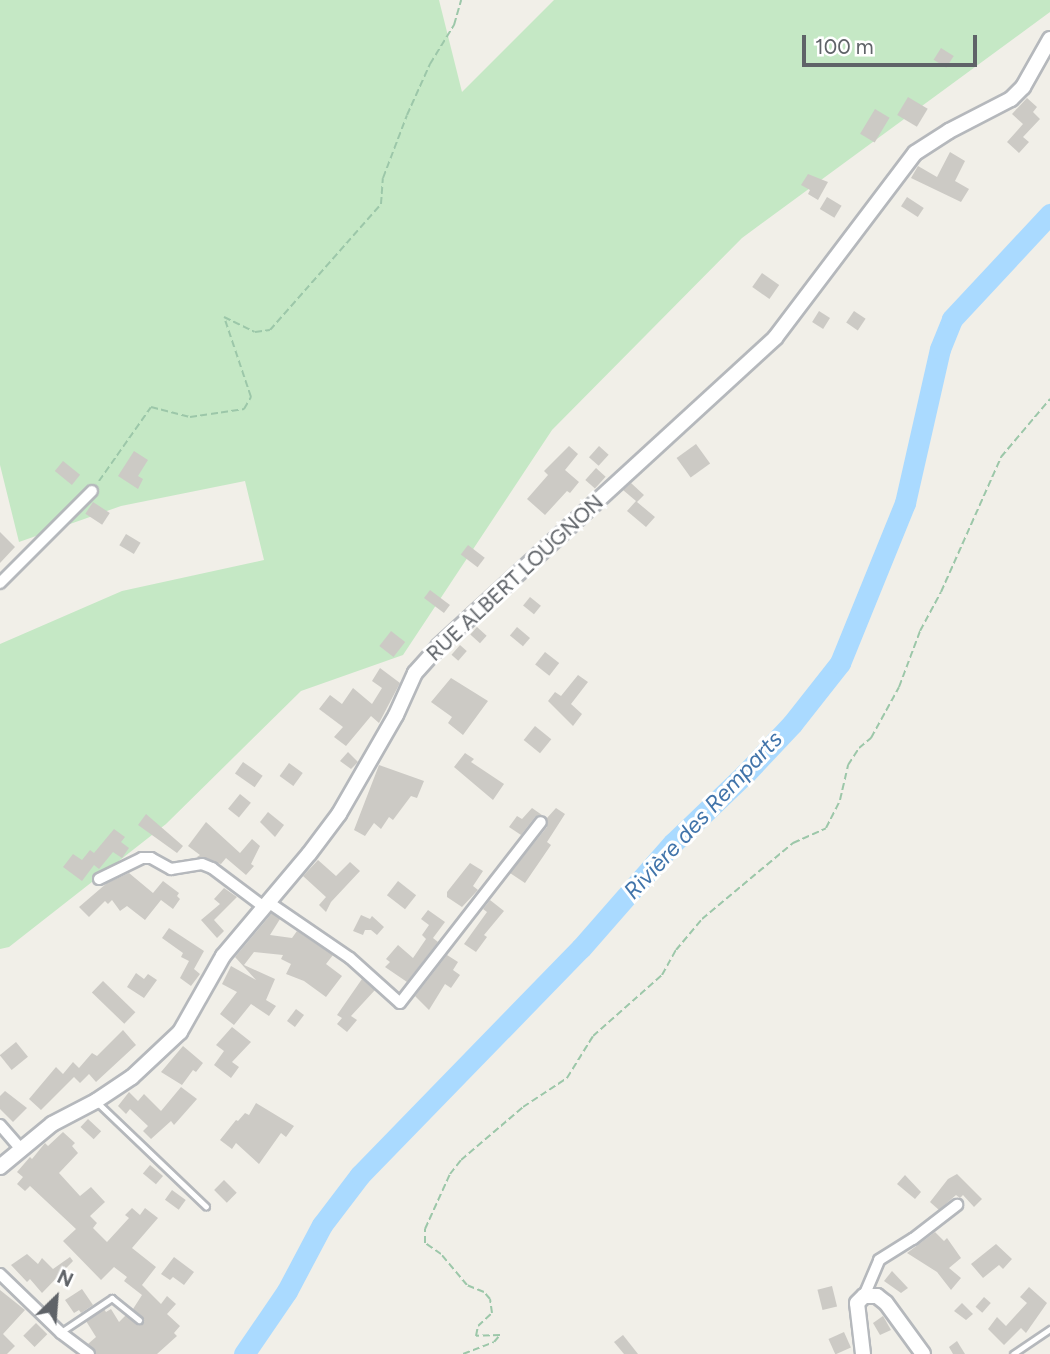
<!DOCTYPE html>
<meta charset="utf-8">
<style>
body{margin:0}
#map{position:relative;width:1050px;height:1354px;overflow:hidden;background:#f1efe8;font-family:Figtree,sans-serif}
div>[style]{position:absolute}
[style*='--x']{left:calc(var(--x)*1px);top:calc(var(--y)*1px);width:calc(var(--w)*1px);rotate:calc(var(--a)*1deg)}
.green>*{inset:0;background:#c5e8c5}
.river>*{height:21px;margin:-10.5px;padding:0 10.5px;transform-origin:10.5px;border-radius:10.5px;background:#aadaff}
.building>*{inset:0;background:#cccac5;transform-origin:0 0}
.path>*{height:2px;margin-top:-1px;transform-origin:0;background:repeating-linear-gradient(90deg,#9cc7a9 0 7px,transparent 0 10.5px)}
.roads{filter:drop-shadow(2px 0 #b5b8bc) drop-shadow(-2px 0 #b5b8bc) drop-shadow(0 2px #b5b8bc) drop-shadow(0 -2px #b5b8bc)}
.lane>*{height:4.5px;margin:-2.25px;padding:0 2.25px;transform-origin:2.25px;border-radius:2.25px;background:#fff}
.street>*{height:10px;margin:-5px;padding:0 5px;transform-origin:5px;border-radius:5px;background:#fff}
.secondary>*{height:14px;margin:-7px;padding:0 7px;transform-origin:7px;border-radius:7px;background:#fff}
span{translate:-50% -50%;white-space:nowrap;text-align:center;line-height:1.15;-webkit-text-stroke:6px #fff;paint-order:stroke}
.street-label{font-size:21px;color:#5f6368}
.water-label{font-size:23px;color:#4174aa;font-style:italic}
.north{position:absolute;left:21px;top:1263px;width:70px;height:70px;-webkit-text-stroke:5px #fff;paint-order:stroke;rotate:25deg;font-size:19px;font-weight:700;line-height:28px;text-align:center;color:#5f6368}
.north::after{content:'';display:block;margin:auto;width:24px;height:32px;background:#5f6368;clip-path:polygon(50% 0,100% 100%,50% 72%,0 100%)}
.scale{position:absolute;left:802px;top:35px;width:175px;height:32px;box-sizing:border-box;border:4px solid #5f6368;border-top:0;padding-left:9px;font-size:21px;line-height:24px;white-space:nowrap;color:#5f6368;-webkit-text-stroke:5px #fff;paint-order:stroke}
</style>
<div id="map">
<div class="green">
<div style="clip-path:polygon(0 0,439px 0,462px 92px,554px 0,1050px 0,1050px 12px,742px 238px,552px 430px,403px 655px,301px 691px,166px 824px,9px 947px,0 949px,0 644px,122px 591px,264px 560px,245px 481px,121px 506px,19px 542px,0 465px)"></div>
</div>
<div class="river">
<div style="--x:244;--y:1354;--w:76;--a:-55.7"></div>
<div style="--x:287;--y:1291;--w:75;--a:-62.1"></div>
<div style="--x:322;--y:1225;--w:63;--a:-52.8"></div>
<div style="--x:360;--y:1175;--w:317;--a:-45.8"></div>
<div style="--x:581;--y:948;--w:140;--a:-48.8"></div>
<div style="--x:673;--y:843;--w:100;--a:-43.8"></div>
<div style="--x:745;--y:774;--w:69;--a:-46.8"></div>
<div style="--x:792;--y:724;--w:78;--a:-51.8"></div>
<div style="--x:840;--y:663;--w:173;--a:-67.9"></div>
<div style="--x:905;--y:503;--w:158;--a:-77.2"></div>
<div style="--x:940;--y:349;--w:32;--a:-68"></div>
<div style="--x:952;--y:319;--w:144;--a:-47"></div>
</div>
<div class="building">
<div style="left:941px;top:48px;width:15px;height:14px;rotate:32deg"></div>
<div style="left:908px;top:97px;width:23px;height:21px;rotate:31deg"></div>
<div style="clip-path:polygon(1027px 98px,1037px 107px,1033px 112px,1040px 119px,1023px 137px,1029px 142px,1019px 153px,1007px 142px,1023px 124px,1012px 114px)"></div>
<div style="left:875px;top:109px;width:17px;height:29px;rotate:31deg"></div>
<div style="clip-path:polygon(950px 152px,965px 161px,955px 181px,969px 189px,961px 202px,911px 178px,918px 166px,937px 177px)"></div>
<div style="clip-path:polygon(808px 174px,828px 182px,818px 200px,808px 194px,810px 190px,801px 185px)"></div>
<div style="left:827px;top:197px;width:17px;height:14px;rotate:31deg"></div>
<div style="left:907px;top:197px;width:20px;height:11px;rotate:33deg"></div>
<div style="left:762px;top:273px;width:21px;height:17px;rotate:35deg"></div>
<div style="left:819px;top:311px;width:13px;height:13px;rotate:32deg"></div>
<div style="left:854px;top:311px;width:14px;height:14px;rotate:34deg"></div>
<div style="left:696px;top:444px;width:24px;height:24px;rotate:54deg"></div>
<div style="clip-path:polygon(569px 446px,578px 454px,565px 470px,579px 482px,570px 493px,567px 491px,545px 515px,527px 499px,548px 475px,544px 471px)"></div>
<div style="left:599px;top:446px;width:13px;height:15px;rotate:42deg"></div>
<div style="clip-path:polygon(134px 451px,148px 460px,138px 476px,143px 479px,138px 489px,118px 476px)"></div>
<div style="left:63px;top:461px;width:22px;height:13px;rotate:39deg"></div>
<div style="left:596px;top:468px;width:13px;height:16px;rotate:42deg"></div>
<div style="clip-path:polygon(631px 483px,644px 495px,637px 502px,655px 517px,646px 527px,627px 511px,636px 501px,623px 490px)"></div>
<div style="left:93px;top:502px;width:20px;height:14px;rotate:33deg"></div>
<div style="clip-path:polygon(0 532px,15px 547px,0 563px)"></div>
<div style="left:126px;top:534px;width:17px;height:13px;rotate:31deg"></div>
<div style="left:468px;top:545px;width:21px;height:12px;rotate:37deg"></div>
<div style="left:430px;top:590px;width:25px;height:10px;rotate:37deg"></div>
<div style="left:530px;top:597px;width:14px;height:11px;rotate:39deg"></div>
<div style="left:477px;top:627px;width:13px;height:10px;rotate:42deg"></div>
<div style="left:517px;top:627px;width:17px;height:11px;rotate:40deg"></div>
<div style="left:391px;top:631px;width:18px;height:19px;rotate:38deg"></div>
<div style="left:460px;top:645px;width:9px;height:13px;rotate:41deg"></div>
<div style="left:545px;top:652px;width:18px;height:16px;rotate:38deg"></div>
<div style="clip-path:polygon(380px 668px,400px 683px,379px 723px,371px 716px,346px 746px,334px 737px,343px 727px,319px 709px,330px 695px,342px 704px,353px 688px,372px 704px,382px 688px,372px 681px)"></div>
<div style="clip-path:polygon(578px 675px,588px 682px,571px 704px,582px 714px,573px 726px,548px 701px,555px 692px,561px 696px)"></div>
<div style="clip-path:polygon(451px 678px,488px 701px,463px 735px,448px 723px,452px 717px,431px 702px)"></div>
<div style="left:535px;top:726px;width:21px;height:18px;rotate:39deg"></div>
<div style="clip-path:polygon(348px 752px,358px 762px,351px 769px,340px 761px)"></div>
<div style="clip-path:polygon(465px 753px,474px 759px,471px 762px,504px 784px,493px 800px,454px 767px)"></div>
<div style="left:243px;top:762px;width:24px;height:14px;rotate:35deg"></div>
<div style="left:289px;top:763px;width:17px;height:16px;rotate:36deg"></div>
<div style="clip-path:polygon(379px 765px,424px 781px,417px 798px,411px 796px,393px 820px,389px 817px,381px 829px,374px 823px,365px 836px,354px 830px)"></div>
<div style="left:240px;top:794px;width:14px;height:19px;rotate:39deg"></div>
<div style="clip-path:polygon(532px 808px,542px 815px,535px 817px,521px 835px,509px 827px,517px 816px,522px 819px)"></div>
<div style="clip-path:polygon(556px 808px,565px 814px,547px 842px,551px 845px,525px 883px,510px 873px,547px 827px,547px 818px)"></div>
<div style="clip-path:polygon(268px 812px,284px 825px,275px 837px,260px 822px)"></div>
<div style="clip-path:polygon(146px 814px,183px 846px,177px 853px,138px 825px)"></div>
<div style="clip-path:polygon(206px 822px,240px 853px,252px 839px,260px 846px,251px 864px,254px 866px,246px 875px,226px 858px,221px 864px,197px 857px,200px 855px,188px 846px)"></div>
<div style="clip-path:polygon(114px 829px,125px 837px,121px 842px,129px 848px,122px 858px,113px 852px,99px 869px,94px 865px,82px 881px,63px 867px,73px 854px,82px 860px,90px 850px,94px 853px)"></div>
<div style="clip-path:polygon(318px 860px,336px 876px,350px 862px,360px 871px,331px 902px,326px 912px,319px 905px,326px 897px,303px 876px)"></div>
<div style="clip-path:polygon(470px 863px,483px 871px,473px 886px,478px 890px,462px 907px,447px 897px,447px 892px)"></div>
<div style="clip-path:polygon(129px 873px,153px 893px,163px 881px,179px 893px,177px 896px,180px 899px,173px 909px,161px 900px,145px 920px,127px 906px,120px 911px,112px 900px,108px 904px,105px 901px,89px 917px,79px 907px,107px 883px)"></div>
<div style="left:398px;top:881px;width:23px;height:18px;rotate:38deg"></div>
<div style="clip-path:polygon(224px 888px,237px 897px,214px 920px,224px 931px,217px 938px,201px 920px,220px 904px,214px 899px)"></div>
<div style="clip-path:polygon(490px 900px,504px 911px,484px 935px,487px 937px,476px 952px,464px 944px,487px 912px,483px 909px)"></div>
<div style="clip-path:polygon(428px 910px,445px 922px,433px 938px,438px 942px,407px 982px,385px 967px,390px 962px,386px 959px,398px 945px,413px 958px,426px 939px,422px 935px,429px 925px,421px 919px)"></div>
<div style="clip-path:polygon(272px 913px,280px 919px,270px 935px,292px 938px,297px 931px,333px 955px,326px 964px,342px 976px,326px 997px,304px 981px,286px 974px,291px 964px,281px 959px,283px 955px,254px 952px,244px 965px,275px 979px,266px 1000px,276px 1006px,269px 1016px,251px 1004px,234px 1025px,220px 1014px,237px 992px,222px 984px,231px 966px,256px 980px,235px 957px)"></div>
<div style="clip-path:polygon(361px 915px,370px 919px,372px 916px,384px 927px,377px 935px,371px 930px,365px 930px,363px 935px,353px 931px)"></div>
<div style="clip-path:polygon(169px 928px,204px 951px,194px 969px,200px 974px,191px 986px,180px 978px,189px 961px,181px 957px,183px 953px,162px 938px)"></div>
<div style="clip-path:polygon(447px 955px,458px 962px,453px 970px,460px 975px,451px 988px,445px 984px,429px 1010px,415px 996px)"></div>
<div style="clip-path:polygon(136px 973px,144px 979px,148px 974px,157px 980px,144px 998px,127px 987px)"></div>
<div style="clip-path:polygon(362px 979px,375px 990px,351px 1016px,357px 1020px,347px 1032px,337px 1024px,342px 1018px,337px 1015px)"></div>
<div style="left:103px;top:981px;width:45px;height:16px;rotate:44deg"></div>
<div style="left:296px;top:1009px;width:10px;height:15px;rotate:37deg"></div>
<div style="clip-path:polygon(232px 1027px,251px 1042px,232px 1062px,239px 1067px,231px 1078px,214px 1065px,224px 1051px,216px 1045px)"></div>
<div style="clip-path:polygon(123px 1030px,136px 1045px,96px 1082px,89px 1074px,80px 1083px,74px 1077px,41px 1110px,29px 1099px,56px 1067px,63px 1074px,73px 1062px,79px 1068px,92px 1053px,97px 1056px)"></div>
<div style="left:16px;top:1042px;width:19px;height:21px;rotate:51deg"></div>
<div style="clip-path:polygon(183px 1046px,203px 1063px,196px 1072px,193px 1070px,182px 1085px,161px 1072px)"></div>
<div style="clip-path:polygon(181px 1087px,197px 1099px,174px 1125px,171px 1121px,151px 1139px,143px 1131px,148px 1126px,130px 1109px,126px 1114px,118px 1106px,129px 1092px,138px 1101px,144px 1094px,161px 1111px)"></div>
<div style="clip-path:polygon(5px 1091px,27px 1108px,13px 1122px,0 1109px,0 1096px)"></div>
<div style="clip-path:polygon(256px 1103px,294px 1126px,286px 1137px,281px 1133px,259px 1164px,236px 1143px,232px 1149px,220px 1140px,236px 1120px,238px 1121px,245px 1113px,249px 1115px)"></div>
<div style="left:88px;top:1119px;width:18px;height:11px;rotate:43deg"></div>
<div style="clip-path:polygon(63px 1132px,75px 1143px,72px 1146px,78px 1153px,59px 1173px,80px 1196px,91px 1187px,105px 1202px,90px 1216px,97px 1223px,93px 1228px,107px 1242px,129px 1218px,125px 1215px,132px 1208px,140px 1215px,145px 1208px,158px 1218px,132px 1248px,156px 1267px,142px 1285px,161px 1304px,167px 1296px,176px 1304px,167px 1314px,180px 1326px,174px 1333px,177px 1336px,157px 1354px,96px 1354px,88px 1344px,96px 1337px,86px 1321px,104px 1309px,106px 1312px,111px 1309px,119px 1322px,126px 1315px,137px 1324px,142px 1324px,143px 1318px,133px 1309px,142px 1295px,124px 1281px,127px 1277px,114px 1267px,101px 1280px,63px 1241px,76px 1229px,30px 1186px,25px 1191px,17px 1184px,23px 1177px,17px 1172px,30px 1157px,32px 1159px,45px 1143px,48px 1146px)"></div>
<div style="left:150px;top:1165px;width:17px;height:11px;rotate:40deg"></div>
<div style="clip-path:polygon(957px 1174px,982px 1199px,974px 1207px,963px 1195px,960px 1198px,956px 1195px,939px 1210px,930px 1202px,948px 1179px)"></div>
<div style="clip-path:polygon(905px 1175px,921px 1192px,915px 1199px,897px 1184px)"></div>
<div style="left:224px;top:1180px;width:18px;height:14px;rotate:45deg"></div>
<div style="left:172px;top:1190px;width:17px;height:12px;rotate:36deg"></div>
<div style="clip-path:polygon(935px 1232px,944px 1241px,947px 1238px,961px 1258px,949px 1268px,961px 1278px,951px 1290px,937px 1272px,907px 1253px)"></div>
<div style="clip-path:polygon(996px 1244px,1012px 1259px,1003px 1269px,999px 1265px,983px 1278px,971px 1264px)"></div>
<div style="clip-path:polygon(27px 1254px,38px 1264px,42px 1258px,53px 1269px,70px 1257px,73px 1261px,42px 1293px,30px 1279px,27px 1282px,11px 1265px)"></div>
<div style="clip-path:polygon(174px 1257px,194px 1272px,184px 1285px,173px 1277px,170px 1280px,161px 1274px)"></div>
<div style="clip-path:polygon(892px 1271px,908px 1288px,901px 1293px,884px 1281px)"></div>
<div style="left:832px;top:1286px;width:21px;height:15px;rotate:76deg"></div>
<div style="clip-path:polygon(1029px 1287px,1047px 1303px,1026px 1333px,1021px 1328px,1004px 1345px,988px 1329px,997px 1317px,1006px 1326px,1027px 1303px,1020px 1297px)"></div>
<div style="clip-path:polygon(82px 1289px,93px 1305px,81px 1313px,79px 1310px,74px 1313px,65px 1300px)"></div>
<div style="clip-path:polygon(0 1290px,25px 1310px,3px 1334px,15px 1346px,7px 1354px,0 1354px)"></div>
<div style="left:984px;top:1297px;width:9px;height:13px;rotate:41deg"></div>
<div style="clip-path:polygon(962px 1303px,973px 1314px,966px 1320px,954px 1311px)"></div>
<div style="clip-path:polygon(883px 1316px,891px 1330px,880px 1335px,873px 1323px)"></div>
<div style="left:36px;top:1323px;width:16px;height:18px;rotate:45deg"></div>
<div style="left:844px;top:1332px;width:17px;height:17px;rotate:66deg"></div>
<div style="clip-path:polygon(623px 1335px,638px 1354px,624px 1354px,614px 1342px)"></div>
<div style="clip-path:polygon(957px 1341px,965px 1354px,953px 1354px,949px 1347px)"></div>
</div>
<div class="path">
<div style="--x:99;--y:481;--w:90;--a:-54.9"></div>
<div style="--x:151;--y:407;--w:40;--a:14.4"></div>
<div style="--x:190;--y:417;--w:55;--a:-8.4"></div>
<div style="--x:244;--y:409;--w:14;--a:-60"></div>
<div style="--x:251;--y:397;--w:84;--a:-108.6"></div>
<div style="--x:224;--y:317;--w:34;--a:26"></div>
<div style="--x:255;--y:332;--w:15;--a:-8"></div>
<div style="--x:270;--y:330;--w:168;--a:-48.6"></div>
<div style="--x:381;--y:204;--w:26;--a:-86"></div>
<div style="--x:383;--y:178;--w:67;--a:-69.1"></div>
<div style="--x:407;--y:115;--w:56;--a:-65.7"></div>
<div style="--x:430;--y:64;--w:46;--a:-58.4"></div>
<div style="--x:454;--y:25;--w:26;--a:-74"></div>
<div style="--x:463;--y:1354;--w:33;--a:-21"></div>
<div style="--x:494;--y:1342;--w:9;--a:-49"></div>
<div style="--x:500;--y:1335;--w:24;--a:178"></div>
<div style="--x:476;--y:1336;--w:10;--a:-79"></div>
<div style="--x:478;--y:1326;--w:19;--a:-43"></div>
<div style="--x:492;--y:1313;--w:14;--a:-98"></div>
<div style="--x:490;--y:1299;--w:9;--a:-131"></div>
<div style="--x:484;--y:1292;--w:18;--a:-158"></div>
<div style="--x:467;--y:1285;--w:40;--a:-130"></div>
<div style="--x:441;--y:1254;--w:19;--a:-145"></div>
<div style="--x:425;--y:1243;--w:14;--a:-90"></div>
<div style="--x:425;--y:1229;--w:60;--a:-65.6"></div>
<div style="--x:450;--y:1174;--w:18;--a:-52"></div>
<div style="--x:461;--y:1160;--w:82;--a:-40.5"></div>
<div style="--x:523;--y:1107;--w:53;--a:-33.4"></div>
<div style="--x:567;--y:1078;--w:49;--a:-58.2"></div>
<div style="--x:593;--y:1036;--w:92;--a:-41.5"></div>
<div style="--x:662;--y:975;--w:29;--a:-61"></div>
<div style="--x:676;--y:950;--w:40;--a:-50"></div>
<div style="--x:702;--y:919;--w:119;--a:-39.9"></div>
<div style="--x:793;--y:843;--w:36;--a:-24"></div>
<div style="--x:826;--y:828;--w:31;--a:-63"></div>
<div style="--x:840;--y:800;--w:36;--a:-77"></div>
<div style="--x:848;--y:765;--w:20;--a:-57"></div>
<div style="--x:859;--y:748;--w:16;--a:-40"></div>
<div style="--x:871;--y:738;--w:58;--a:-61.2"></div>
<div style="--x:899;--y:687;--w:60;--a:-69.4"></div>
<div style="--x:920;--y:631;--w:44;--a:-61.7"></div>
<div style="--x:941;--y:592;--w:148;--a:-66"></div>
<div style="--x:1001;--y:457;--w:76;--a:-49.8"></div>
</div>
<div class="roads">
<div class="lane">
<div style="--x:97;--y:1102;--w:151;--a:43.7"></div>
<div style="--x:61;--y:1332;--w:61;--a:-33.7"></div>
<div style="--x:112;--y:1298;--w:35;--a:39"></div>
<div style="--x:1013;--y:1354;--w:45;--a:-34"></div>
</div>
<div class="street">
<div style="--x:0;--y:583;--w:130;--a:-45"></div>
<div style="--x:99;--y:879;--w:48;--a:-26"></div>
<div style="--x:142;--y:858;--w:9;--a:0"></div>
<div style="--x:151;--y:858;--w:23;--a:29"></div>
<div style="--x:171;--y:869;--w:31;--a:-9"></div>
<div style="--x:202;--y:864;--w:11;--a:22"></div>
<div style="--x:212;--y:868;--w:65;--a:36.9"></div>
<div style="--x:268;--y:902;--w:99;--a:34.3"></div>
<div style="--x:350;--y:958;--w:67;--a:42"></div>
<div style="--x:400;--y:1003;--w:229;--a:-52.1"></div>
<div style="--x:0;--y:1125;--w:30;--a:49"></div>
<div style="--x:0;--y:1274;--w:85;--a:44"></div>
<div style="--x:61;--y:1333;--w:35;--a:37"></div>
<div style="--x:864;--y:1296;--w:39;--a:-67"></div>
<div style="--x:879;--y:1260;--w:40;--a:-32"></div>
<div style="--x:913;--y:1239;--w:56;--a:-37.7"></div>
</div>
<div class="secondary">
<div style="--x:0;--y:1167;--w:67;--a:-39.6"></div>
<div style="--x:52;--y:1124;--w:50;--a:-27.6"></div>
<div style="--x:96;--y:1101;--w:43;--a:-33.7"></div>
<div style="--x:132;--y:1077;--w:66;--a:-43.2"></div>
<div style="--x:180;--y:1032;--w:87;--a:-60.5"></div>
<div style="--x:223;--y:956;--w:133;--a:-49.9"></div>
<div style="--x:309;--y:854;--w:50;--a:-53.1"></div>
<div style="--x:339;--y:814;--w:114;--a:-60.1"></div>
<div style="--x:396;--y:715;--w:46;--a:-65.7"></div>
<div style="--x:415;--y:673;--w:36;--a:-48"></div>
<div style="--x:439;--y:646;--w:456;--a:-42.5"></div>
<div style="--x:775;--y:338;--w:232;--a:-52.9"></div>
<div style="--x:915;--y:153;--w:40;--a:-32.9"></div>
<div style="--x:949;--y:131;--w:70;--a:-27.3"></div>
<div style="--x:1011;--y:99;--w:17;--a:-45"></div>
<div style="--x:1023;--y:87;--w:55;--a:-60.6"></div>
<div style="--x:863;--y:1354;--w:51;--a:-96.7"></div>
<div style="--x:857;--y:1303;--w:10;--a:-45"></div>
<div style="--x:864;--y:1296;--w:13;--a:0"></div>
<div style="--x:877;--y:1296;--w:11;--a:38"></div>
<div style="--x:886;--y:1303;--w:63;--a:54"></div>
</div>
</div>
<div class="street-label">
<span style="left:515px;top:578px;rotate:-43deg">RUE ALBERT LOUGNON</span>
</div>
<div class="water-label">
<span style="left:703px;top:815px;rotate:-47deg">Rivière des Remparts</span>
</div>
<div class="north">N</div>
<div class="scale">100 m</div>
</div>
